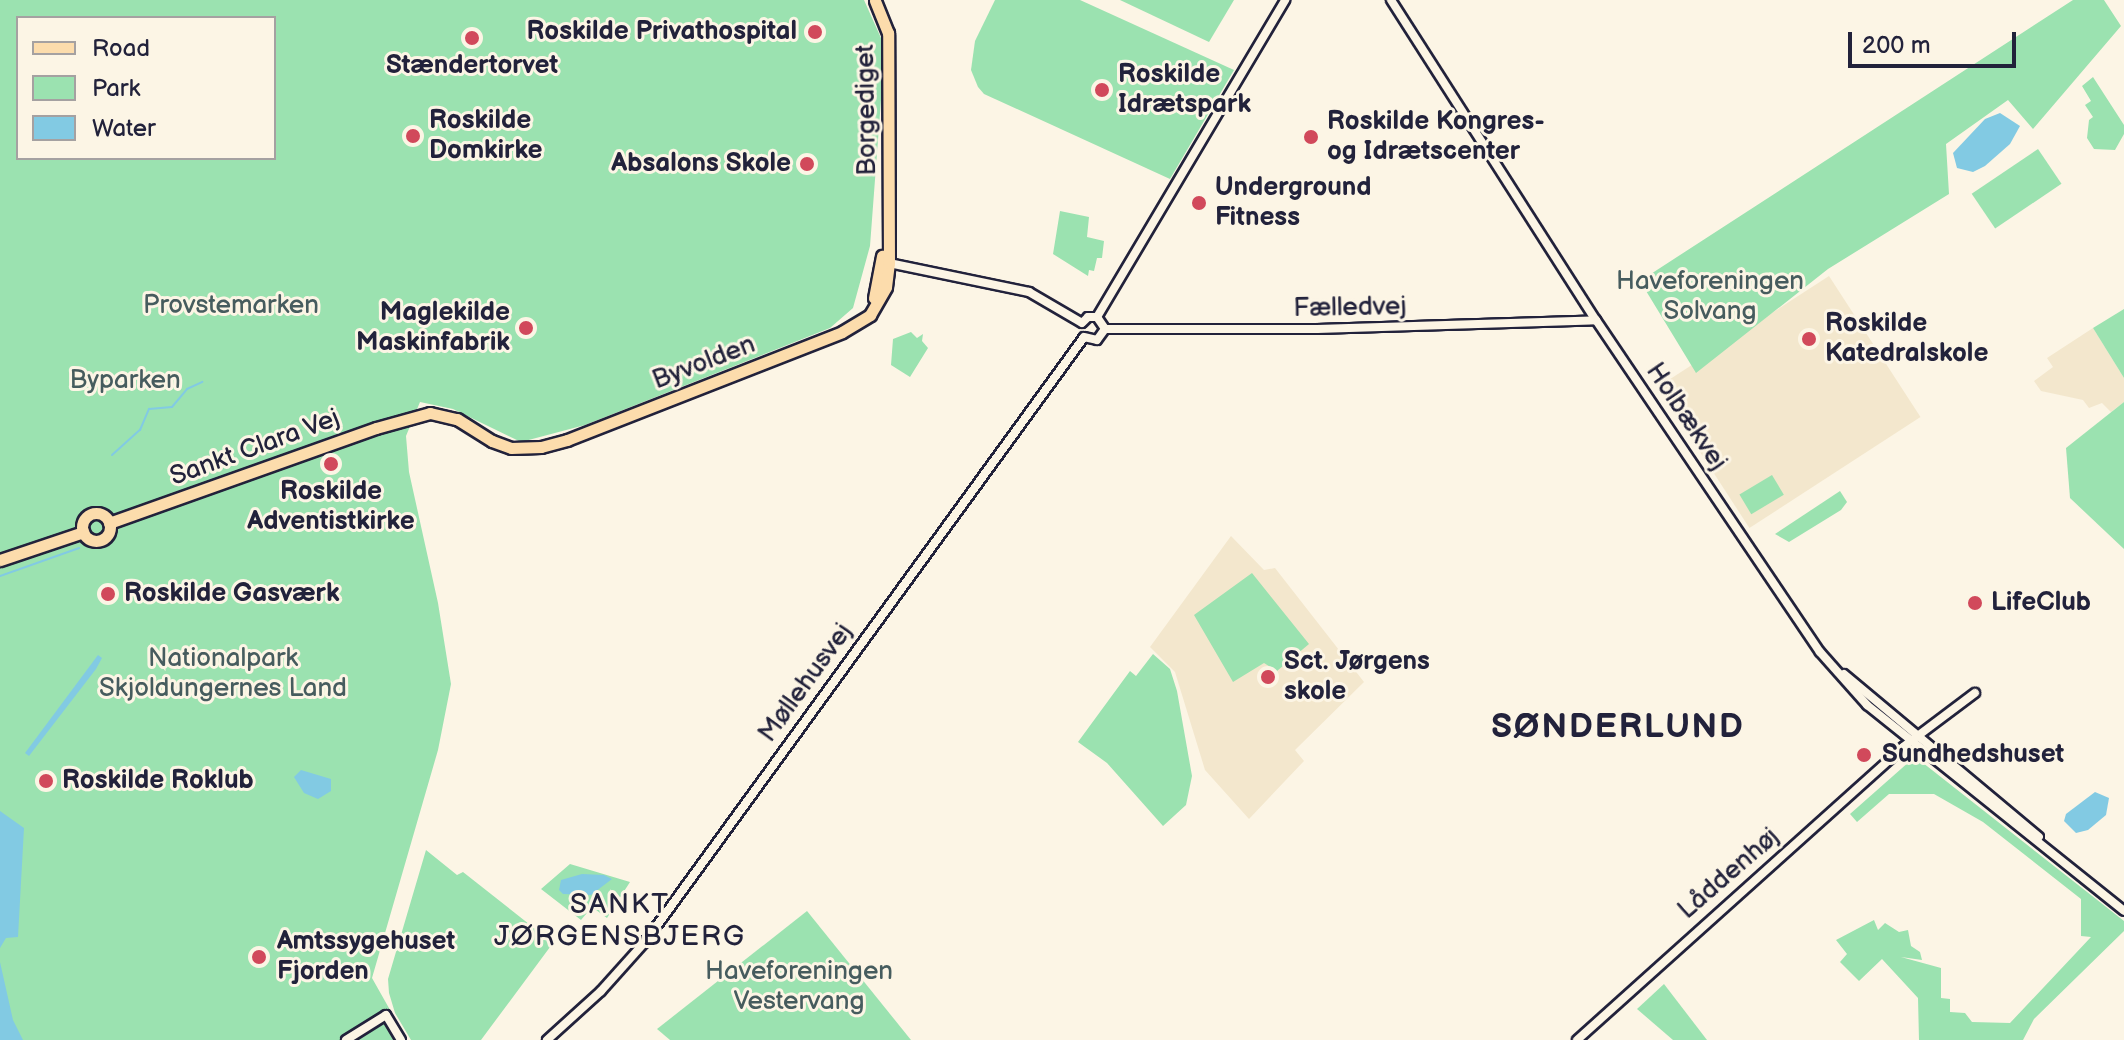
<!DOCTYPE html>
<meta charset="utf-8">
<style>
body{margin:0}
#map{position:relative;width:2124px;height:1040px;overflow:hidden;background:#fcf5e5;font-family:"Balsamiq Sans",sans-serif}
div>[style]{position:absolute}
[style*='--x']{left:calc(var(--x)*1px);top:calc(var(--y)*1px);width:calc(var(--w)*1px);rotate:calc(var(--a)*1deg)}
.built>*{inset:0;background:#f3e7cd;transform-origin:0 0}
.green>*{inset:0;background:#9be2b0;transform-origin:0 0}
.water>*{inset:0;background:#82cae3}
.stream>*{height:2px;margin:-1px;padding:0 1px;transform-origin:1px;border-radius:1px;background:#82cae3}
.roads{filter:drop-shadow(2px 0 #22223b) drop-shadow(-2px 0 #22223b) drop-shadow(0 2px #22223b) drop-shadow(0 -2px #22223b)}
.minor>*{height:8px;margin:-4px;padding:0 4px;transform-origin:4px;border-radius:4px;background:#fcf5e5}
.major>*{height:11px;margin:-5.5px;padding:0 5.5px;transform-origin:5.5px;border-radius:5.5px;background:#fcdcac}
.major>.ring{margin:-5.5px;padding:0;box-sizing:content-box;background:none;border:11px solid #fcdcac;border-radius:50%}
.dots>*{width:22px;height:22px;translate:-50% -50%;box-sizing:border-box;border:4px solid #fcf5e5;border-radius:50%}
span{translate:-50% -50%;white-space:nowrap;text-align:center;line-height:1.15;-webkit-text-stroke:6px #fcf5e5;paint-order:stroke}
.poi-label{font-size:26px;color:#22223b;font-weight:700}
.right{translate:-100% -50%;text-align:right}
.left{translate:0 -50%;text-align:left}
.street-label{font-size:26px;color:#22223b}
.park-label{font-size:26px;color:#465c5e}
.neighbourhood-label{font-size:28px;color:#22223b;letter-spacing:2px}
.district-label{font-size:34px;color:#22223b;font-weight:700;letter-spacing:2px}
.legend{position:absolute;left:16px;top:16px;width:260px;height:144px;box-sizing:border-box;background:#fcf5e5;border:2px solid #a5a1a1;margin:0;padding:10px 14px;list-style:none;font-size:24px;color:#22223b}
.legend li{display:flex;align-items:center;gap:16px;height:40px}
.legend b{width:40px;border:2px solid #a5a1a1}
.scale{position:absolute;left:1848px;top:32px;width:168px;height:36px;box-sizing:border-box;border:4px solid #22223b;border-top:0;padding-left:10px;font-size:24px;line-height:28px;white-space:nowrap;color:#22223b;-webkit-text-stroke:6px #fcf5e5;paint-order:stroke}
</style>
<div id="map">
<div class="built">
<div style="left:1829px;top:276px;width:168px;height:204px;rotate:57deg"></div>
<div style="clip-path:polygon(2093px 328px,2124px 378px,2124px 402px,2111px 412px,2102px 403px,2089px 408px,2083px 400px,2041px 391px,2034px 381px,2053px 367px,2047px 358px)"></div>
<div style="clip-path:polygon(1231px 536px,1264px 570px,1275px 568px,1364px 682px,1295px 750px,1304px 761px,1249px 819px,1205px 770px,1175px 672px,1150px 647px)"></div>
</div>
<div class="green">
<div style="clip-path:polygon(evenodd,0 0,864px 0,885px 47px,870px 246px,853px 308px,830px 328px,585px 425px,521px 442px,453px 409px,420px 402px,406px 436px,409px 472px,438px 603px,451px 684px,438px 750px,372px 978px,407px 1040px,0 1040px,0 0,18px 18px,274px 18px,274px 158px,18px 158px,18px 18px)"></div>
<div style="clip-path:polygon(995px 0,1080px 0,1234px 70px,1170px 179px,984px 94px,978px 87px,971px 70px,975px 41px)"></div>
<div style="clip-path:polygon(1120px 0,1234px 0,1209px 42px)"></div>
<div style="clip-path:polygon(2073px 0,2104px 0,2121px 26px,2033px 129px,2008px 100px,1946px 144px,1949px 194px,1828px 269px,1696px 373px,1640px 281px)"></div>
<div style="clip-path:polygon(2093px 77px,2124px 125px,2124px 134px,2115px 150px,2094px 149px,2087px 138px,2089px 120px,2093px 117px,2085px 105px,2091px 101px,2082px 86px)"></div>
<div style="left:2038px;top:149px;width:42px;height:80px;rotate:56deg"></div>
<div style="clip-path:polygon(1060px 211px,1089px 217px,1087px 237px,1104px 241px,1102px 258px,1097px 258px,1094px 271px,1089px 270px,1088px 276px,1053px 254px)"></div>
<div style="clip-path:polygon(2124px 309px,2124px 378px,2093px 328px)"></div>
<div style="clip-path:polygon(911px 332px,917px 338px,923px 334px,922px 341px,928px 348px,910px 377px,891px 365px,893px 339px)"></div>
<div style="clip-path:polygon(2124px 402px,2124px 549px,2070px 498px,2066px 448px)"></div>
<div style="left:1772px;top:475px;width:23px;height:38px;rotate:59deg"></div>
<div style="clip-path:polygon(1840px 491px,1847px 502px,1841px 510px,1789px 542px,1775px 534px)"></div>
<div style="clip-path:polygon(1252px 573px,1309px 644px,1277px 671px,1264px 663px,1233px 682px,1194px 615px)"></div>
<div style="clip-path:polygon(1153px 654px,1170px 669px,1177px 691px,1192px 776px,1186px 805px,1163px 826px,1107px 763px,1078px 742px,1130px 671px,1136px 676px)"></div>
<div style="clip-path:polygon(1918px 759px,2124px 921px,2124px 931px,2034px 1019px,2023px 1040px,1919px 1040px,1918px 998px,1882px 959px,1859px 981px,1840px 962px,1847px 954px,1836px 940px,1874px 920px,1878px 930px,1885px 923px,1899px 932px,1908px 930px,1911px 946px,1920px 952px,1922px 960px,1901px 957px,1941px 968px,1941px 998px,1950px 999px,1950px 1012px,1965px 1013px,1972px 1022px,2010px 1023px,2091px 937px,2081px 936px,2081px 899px,1983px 822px,1934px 794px,1889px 794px,1857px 822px,1850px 814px,1910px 761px)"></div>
<div style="clip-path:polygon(426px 850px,457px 875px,463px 872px,553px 943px,481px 1040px,411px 1040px,395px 1013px,389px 993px,388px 979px)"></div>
<div style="clip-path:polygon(570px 864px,630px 882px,607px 918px,592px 907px,581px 920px,541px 889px)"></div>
<div style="clip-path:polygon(807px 911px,911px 1040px,670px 1040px,657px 1029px)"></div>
<div style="clip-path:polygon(1664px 984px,1707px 1040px,1673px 1040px,1637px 1009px)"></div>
</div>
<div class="water">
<div style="clip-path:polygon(2000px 113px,2020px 126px,2010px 144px,1985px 166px,1973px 172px,1957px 168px,1953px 153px,1985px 119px)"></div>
<div style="clip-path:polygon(98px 655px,102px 658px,96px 669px,29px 756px,25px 753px)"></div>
<div style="clip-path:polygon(301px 770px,331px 779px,331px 791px,318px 799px,304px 793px,294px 777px)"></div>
<div style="clip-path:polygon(2095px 792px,2109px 798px,2106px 815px,2088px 830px,2076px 833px,2064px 821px,2066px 814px)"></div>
<div style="clip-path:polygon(0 811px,24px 828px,18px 937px,6px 938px,0 948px)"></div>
<div style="clip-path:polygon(582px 874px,604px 875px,612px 879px,591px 895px,563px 894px,559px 890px,561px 880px)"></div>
<div style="clip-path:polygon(0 962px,13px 1020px,23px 1040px,0 1040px)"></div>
</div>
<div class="stream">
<div style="--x:112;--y:455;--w:38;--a:-42"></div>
<div style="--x:140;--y:430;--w:23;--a:-67"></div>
<div style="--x:149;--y:409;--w:23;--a:-5"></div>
<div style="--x:172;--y:407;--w:23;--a:-50"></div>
<div style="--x:187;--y:389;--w:17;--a:-25"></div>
<div style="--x:0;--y:576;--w:84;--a:-19.5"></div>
</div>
<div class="roads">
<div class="minor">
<div style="--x:1391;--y:0;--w:380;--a:57.4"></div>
<div style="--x:1596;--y:320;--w:400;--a:56"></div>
<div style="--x:1820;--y:652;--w:71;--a:48.4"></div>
<div style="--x:1867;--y:705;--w:329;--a:38.7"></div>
<div style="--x:889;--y:263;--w:143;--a:11.7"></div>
<div style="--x:1029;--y:292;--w:61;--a:30.3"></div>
<div style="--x:1097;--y:317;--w:369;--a:-59.3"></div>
<div style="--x:1082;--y:323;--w:8;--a:-45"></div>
<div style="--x:1088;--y:317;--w:9;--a:0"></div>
<div style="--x:1097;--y:317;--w:14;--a:56"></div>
<div style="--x:1105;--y:329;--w:212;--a:0"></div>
<div style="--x:1317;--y:329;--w:279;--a:-1.8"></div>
<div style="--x:1084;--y:337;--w:13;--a:13"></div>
<div style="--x:1097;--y:340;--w:14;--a:-54"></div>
<div style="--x:1844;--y:674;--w:254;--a:39.9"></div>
<div style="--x:346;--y:1040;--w:47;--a:-32"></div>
<div style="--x:386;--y:1015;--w:29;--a:59"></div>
<div style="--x:547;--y:1040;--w:73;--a:-42.2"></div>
<div style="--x:601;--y:991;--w:66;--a:-48.1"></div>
<div style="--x:645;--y:942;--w:747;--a:-54.03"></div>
<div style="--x:1577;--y:1040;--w:438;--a:-41.9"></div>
<div style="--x:1903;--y:747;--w:90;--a:-36.9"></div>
</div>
<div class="major">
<div style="--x:874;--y:298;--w:43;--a:-79.2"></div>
<div class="ring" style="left:82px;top:513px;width:17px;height:17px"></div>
<div style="--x:109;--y:523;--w:283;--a:-19.6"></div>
<div style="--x:376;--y:428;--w:56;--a:-15.5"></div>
<div style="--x:430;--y:413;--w:28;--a:13"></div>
<div style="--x:457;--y:419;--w:41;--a:32.2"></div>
<div style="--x:492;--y:441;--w:20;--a:20"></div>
<div style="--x:511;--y:448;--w:30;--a:-2"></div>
<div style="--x:541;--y:447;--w:27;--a:-15"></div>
<div style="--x:567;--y:440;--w:295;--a:-21.4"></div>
<div style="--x:842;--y:332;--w:33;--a:-31"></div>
<div style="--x:870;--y:315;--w:32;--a:-60"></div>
<div style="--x:886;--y:287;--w:24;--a:-83"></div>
<div style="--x:889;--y:263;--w:230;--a:-90.2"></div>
<div style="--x:888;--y:33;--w:35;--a:-112"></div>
<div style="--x:0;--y:560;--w:88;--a:-18.6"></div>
</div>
</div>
<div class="dots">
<div style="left:815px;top:32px;background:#d1495b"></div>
<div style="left:472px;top:38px;background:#d1495b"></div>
<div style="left:1102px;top:90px;background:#d1495b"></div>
<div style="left:413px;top:136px;background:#d1495b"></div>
<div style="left:1311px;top:137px;background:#d1495b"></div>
<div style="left:807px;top:164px;background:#d1495b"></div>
<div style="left:1199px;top:203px;background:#d1495b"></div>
<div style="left:526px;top:328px;background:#d1495b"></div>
<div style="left:1809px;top:339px;background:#d1495b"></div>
<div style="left:331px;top:464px;background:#d1495b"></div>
<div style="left:108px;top:594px;background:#d1495b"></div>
<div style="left:1975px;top:603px;background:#d1495b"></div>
<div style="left:1268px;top:677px;background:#d1495b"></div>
<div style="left:1864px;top:755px;background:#d1495b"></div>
<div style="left:46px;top:781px;background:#d1495b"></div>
<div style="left:259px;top:957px;background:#d1495b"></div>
</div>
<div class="poi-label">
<span class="right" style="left:797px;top:32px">Roskilde Privathospital</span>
<span style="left:472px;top:66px">Stændertorvet</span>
<span class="left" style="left:1118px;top:90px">Roskilde<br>Idrætspark</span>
<span class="left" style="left:429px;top:136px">Roskilde<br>Domkirke</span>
<span class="left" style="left:1327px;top:137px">Roskilde Kongres-<br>og Idrætscenter</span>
<span class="right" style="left:791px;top:164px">Absalons Skole</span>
<span class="left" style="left:1215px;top:203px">Underground<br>Fitness</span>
<span class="right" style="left:510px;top:328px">Maglekilde<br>Maskinfabrik</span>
<span class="left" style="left:1825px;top:339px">Roskilde<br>Katedralskole</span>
<span style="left:331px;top:507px">Roskilde<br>Adventistkirke</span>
<span class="left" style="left:124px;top:594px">Roskilde Gasværk</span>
<span class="left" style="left:1991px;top:603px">LifeClub</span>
<span class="left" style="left:1284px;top:677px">Sct. Jørgens<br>skole</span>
<span class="left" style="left:1882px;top:755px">Sundhedshuset</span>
<span class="left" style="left:62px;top:781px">Roskilde Roklub</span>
<span class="left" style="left:277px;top:957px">Amtssygehuset<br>Fjorden</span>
</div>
<div class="street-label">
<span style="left:867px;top:110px;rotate:-91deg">Borgediget</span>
<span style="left:1350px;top:308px;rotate:-1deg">Fælledvej</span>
<span style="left:704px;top:363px;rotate:-21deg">Byvolden</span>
<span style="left:1686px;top:417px;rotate:56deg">Holbækvej</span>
<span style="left:255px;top:448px;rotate:-20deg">Sankt Clara Vej</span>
<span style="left:806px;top:683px;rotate:-54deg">Møllehusvej</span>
<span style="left:1729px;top:874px;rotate:-41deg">Låddenhøj</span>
</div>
<div class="park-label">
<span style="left:1710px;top:297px">Haveforeningen<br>Solvang</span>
<span style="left:231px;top:306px">Provstemarken</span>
<span style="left:125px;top:381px">Byparken</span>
<span style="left:223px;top:674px">Nationalpark<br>Skjoldungernes Land</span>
<span style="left:799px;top:987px">Haveforeningen<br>Vestervang</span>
</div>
<div class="neighbourhood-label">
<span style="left:620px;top:921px">SANKT<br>JØRGENSBJERG</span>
</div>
<div class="district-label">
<span style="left:1618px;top:727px">SØNDERLUND</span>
</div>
<ul class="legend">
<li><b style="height:10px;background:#fcdcac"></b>Road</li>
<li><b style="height:22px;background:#9be2b0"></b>Park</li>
<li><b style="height:22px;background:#82cae3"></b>Water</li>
</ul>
<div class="scale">200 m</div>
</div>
